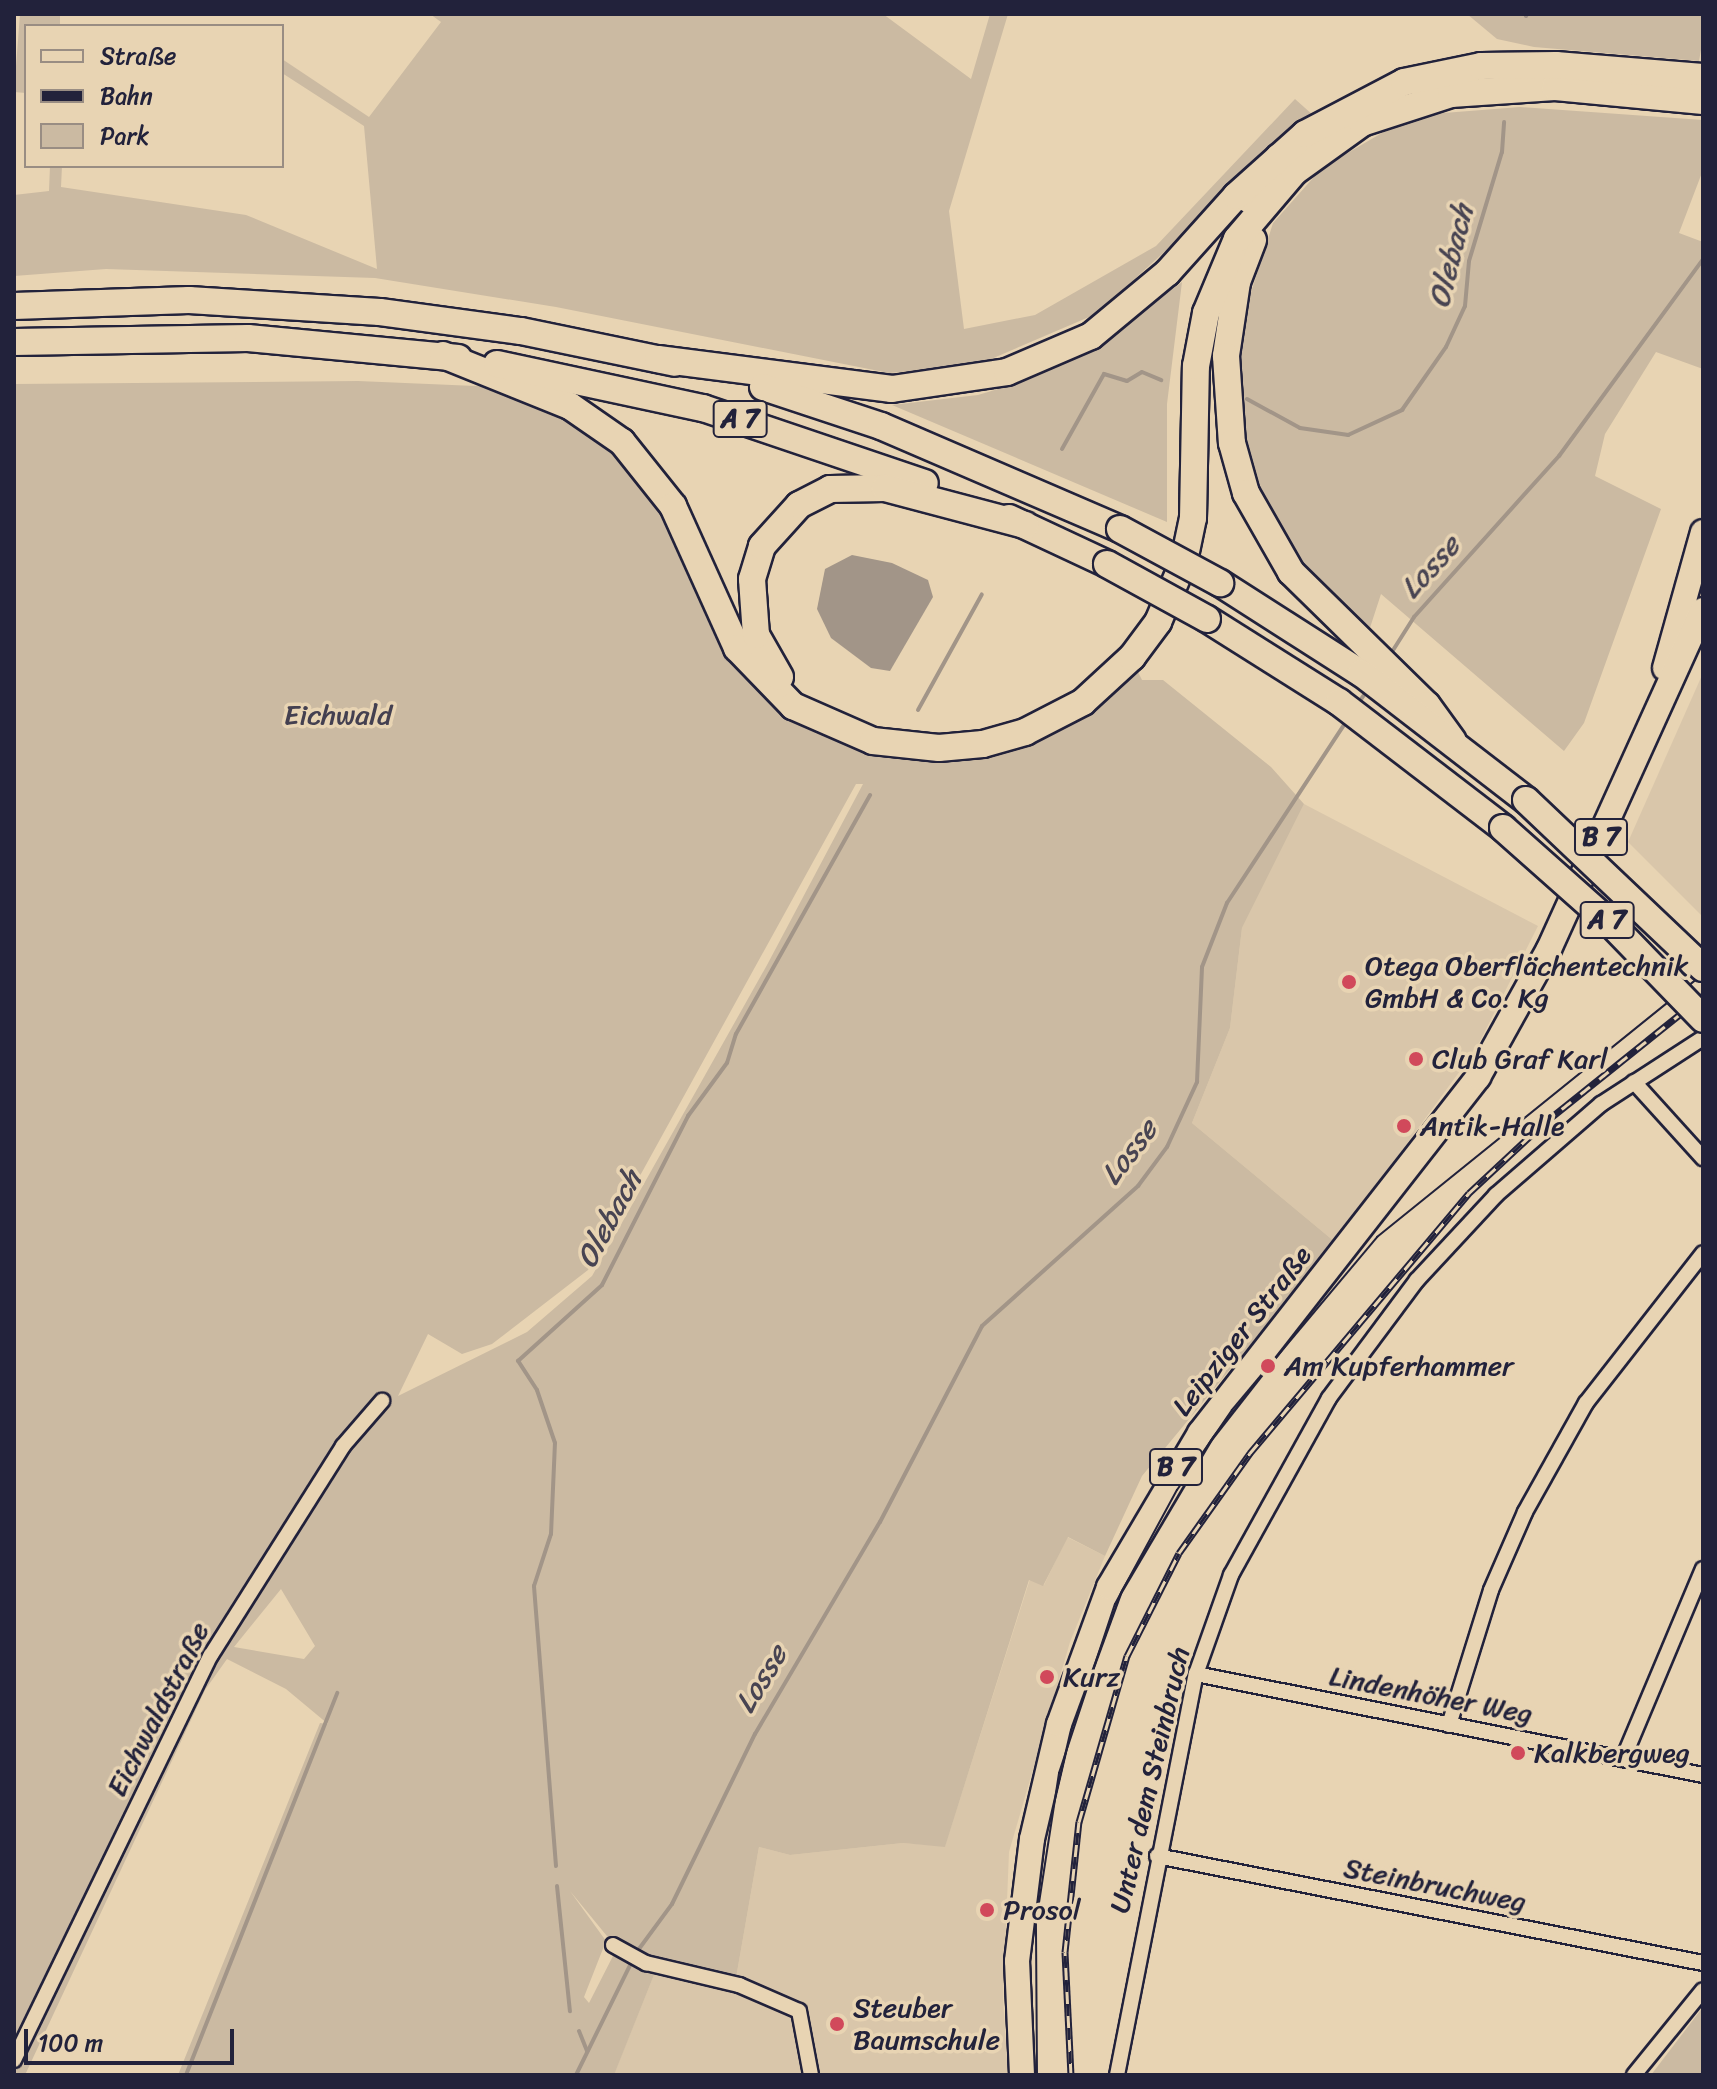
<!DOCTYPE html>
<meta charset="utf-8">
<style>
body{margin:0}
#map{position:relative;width:1717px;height:2089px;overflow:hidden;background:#e8d4b3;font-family:Sriracha,sans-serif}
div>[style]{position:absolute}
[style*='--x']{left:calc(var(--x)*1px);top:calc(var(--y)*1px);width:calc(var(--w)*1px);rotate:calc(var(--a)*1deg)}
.built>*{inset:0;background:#d9c6aa}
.green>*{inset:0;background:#cbbaa2}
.water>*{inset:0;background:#a29588}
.stream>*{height:4px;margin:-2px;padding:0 2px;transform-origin:2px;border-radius:2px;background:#a29588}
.roads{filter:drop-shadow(2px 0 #22223b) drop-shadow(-2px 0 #22223b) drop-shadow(0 2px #22223b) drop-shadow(0 -2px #22223b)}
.street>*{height:14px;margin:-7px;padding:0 7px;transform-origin:7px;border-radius:7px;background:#e8d4b3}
.primary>*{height:24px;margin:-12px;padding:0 12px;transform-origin:12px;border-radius:12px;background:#e8d4b3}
.highway>*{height:26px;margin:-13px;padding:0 13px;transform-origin:13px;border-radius:13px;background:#e8d4b3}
.tram>*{height:2px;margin:-1px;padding:0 1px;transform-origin:1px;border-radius:1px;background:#22223b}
.rail>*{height:7px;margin-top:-3.5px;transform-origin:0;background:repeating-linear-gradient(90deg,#e8d4b3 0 12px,#22223b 0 24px);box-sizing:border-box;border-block:2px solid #22223b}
.bridges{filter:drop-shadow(2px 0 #22223b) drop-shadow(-2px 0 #22223b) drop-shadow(0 2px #22223b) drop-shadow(0 -2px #22223b)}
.highway-bridge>*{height:26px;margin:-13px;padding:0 13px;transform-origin:13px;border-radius:13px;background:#e8d4b3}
.dots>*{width:22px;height:22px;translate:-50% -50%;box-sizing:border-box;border:4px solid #e8d4b3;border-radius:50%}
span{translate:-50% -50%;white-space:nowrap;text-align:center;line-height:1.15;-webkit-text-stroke:7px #e8d4b3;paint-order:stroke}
.shield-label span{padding:2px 6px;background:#e8d4b3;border:2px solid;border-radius:6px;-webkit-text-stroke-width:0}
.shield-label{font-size:26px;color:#22223b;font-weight:700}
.park-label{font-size:28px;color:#444050}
.poi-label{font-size:28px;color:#22223b}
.left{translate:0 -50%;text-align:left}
.street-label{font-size:28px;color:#22223b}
.water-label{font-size:30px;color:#484452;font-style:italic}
.frame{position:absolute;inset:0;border:16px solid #22223b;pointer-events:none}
.legend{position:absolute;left:24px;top:24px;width:260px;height:144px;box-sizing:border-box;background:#e8d4b3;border:2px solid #998d83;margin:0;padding:10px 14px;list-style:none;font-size:24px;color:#22223b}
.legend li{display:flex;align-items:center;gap:16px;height:40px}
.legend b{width:40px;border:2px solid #998d83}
.scale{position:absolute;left:24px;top:2029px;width:210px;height:36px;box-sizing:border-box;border:4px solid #22223b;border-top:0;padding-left:10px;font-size:24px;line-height:28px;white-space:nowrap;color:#22223b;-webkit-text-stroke:6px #e8d4b3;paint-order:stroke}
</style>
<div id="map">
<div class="built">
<div style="clip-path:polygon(1703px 673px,1703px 917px,1628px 842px)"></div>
<div style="clip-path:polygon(1304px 804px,1538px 926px,1476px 1049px,1335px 1242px,1192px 1123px,1230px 1028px,1242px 928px)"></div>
<div style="clip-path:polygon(1067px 1537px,1105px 1556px,1070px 1642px,1009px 1852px,1003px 1998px,1008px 2075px,614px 2074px,660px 1960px,736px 1978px,759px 1847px,790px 1855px,903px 1843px,945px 1846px,1030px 1579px,1044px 1585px)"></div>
</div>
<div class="green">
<div style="clip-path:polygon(20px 14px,60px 14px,60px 26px,26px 26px,26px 93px,14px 92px)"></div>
<div style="clip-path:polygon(430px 14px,883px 14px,971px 79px,990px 14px,1008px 14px,949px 211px,964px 329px,1035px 315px,1156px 246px,1295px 99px,1314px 116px,1096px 314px,977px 365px,889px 373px,556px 307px,375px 278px,106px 269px,14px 276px,14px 195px,49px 191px,50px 166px,62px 166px,61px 187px,246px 215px,377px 269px,364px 126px,282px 73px,282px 59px,369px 117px,441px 22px)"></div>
<div style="clip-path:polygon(1467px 14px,1703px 14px,1703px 39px,1699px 61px,1534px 47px,1497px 39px)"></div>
<div style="clip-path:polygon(1520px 107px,1703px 120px,1703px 170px,1679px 233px,1703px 242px,1703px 369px,1656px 352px,1605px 434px,1595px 476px,1661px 509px,1584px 723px,1564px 751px,1381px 594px,1367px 637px,1322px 594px,1277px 536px,1245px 447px,1235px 343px,1273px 223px,1322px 168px,1387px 130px,1431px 114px)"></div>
<div style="clip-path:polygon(1182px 282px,1167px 404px,1167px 522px,892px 405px,978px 395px,1028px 380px,1095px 347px)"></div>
<div style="clip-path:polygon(evenodd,358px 381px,499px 387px,552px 406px,631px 462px,791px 712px,965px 752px,1134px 664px,1142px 680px,1163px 680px,1271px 767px,1304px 804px,1242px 928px,1230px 1028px,1192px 1123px,1335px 1242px,1142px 1476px,1105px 1556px,1068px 1537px,1043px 1586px,1029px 1580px,945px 1847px,903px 1843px,790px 1855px,759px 1847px,736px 1978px,660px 1960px,614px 2075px,178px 2075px,320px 1723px,328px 1724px,286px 1689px,227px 1659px,205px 1690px,25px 2075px,14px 2075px,14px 384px,358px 381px,856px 784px,863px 784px,767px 965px,592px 1276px,527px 1332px,398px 1396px,428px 1334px,462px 1354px,492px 1344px,588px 1270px,856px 784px,358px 381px,281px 1589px,315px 1646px,304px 1659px,234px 1647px,281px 1589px,358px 381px,570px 1891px,611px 1941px,614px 1954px,589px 2003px,584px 1997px,606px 1941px,570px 1891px)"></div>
<div style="clip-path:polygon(1703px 2007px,1703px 2075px,1651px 2075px)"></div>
</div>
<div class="water">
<div style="clip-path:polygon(852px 555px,892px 563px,928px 580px,933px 597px,890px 671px,871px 668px,831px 638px,817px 609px,825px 569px)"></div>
</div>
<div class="stream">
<div style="--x:1526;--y:16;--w:2;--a:-63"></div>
<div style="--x:1247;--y:399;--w:60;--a:28.7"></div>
<div style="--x:1300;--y:428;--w:49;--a:8.3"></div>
<div style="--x:1348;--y:435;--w:60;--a:-24.8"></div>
<div style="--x:1402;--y:410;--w:77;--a:-55.1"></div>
<div style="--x:1446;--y:347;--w:45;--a:-65.1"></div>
<div style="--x:1465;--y:306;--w:45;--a:-84.9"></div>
<div style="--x:1469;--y:261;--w:114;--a:-73.2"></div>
<div style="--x:1502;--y:152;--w:30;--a:-86"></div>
<div style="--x:1062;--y:449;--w:86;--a:-60.8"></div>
<div style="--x:1104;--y:374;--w:24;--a:17"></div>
<div style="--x:1127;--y:381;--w:17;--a:-31"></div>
<div style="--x:1142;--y:372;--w:21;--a:23"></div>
<div style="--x:1390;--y:655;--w:45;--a:-57.7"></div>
<div style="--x:1414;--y:617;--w:217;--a:-48"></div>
<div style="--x:1559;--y:456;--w:244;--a:-53.8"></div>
<div style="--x:1357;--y:705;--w:19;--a:-55"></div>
<div style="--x:918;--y:710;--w:132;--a:-61.1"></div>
<div style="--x:556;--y:1866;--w:281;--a:-94.5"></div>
<div style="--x:534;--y:1586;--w:55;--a:-71.9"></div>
<div style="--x:551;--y:1534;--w:91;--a:-87.5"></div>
<div style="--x:555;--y:1443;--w:56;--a:-108.8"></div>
<div style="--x:537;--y:1390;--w:35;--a:-123"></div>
<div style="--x:518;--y:1361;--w:113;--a:-42.1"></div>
<div style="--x:602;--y:1285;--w:190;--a:-63"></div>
<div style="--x:688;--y:1116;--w:66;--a:-53.7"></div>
<div style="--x:727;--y:1063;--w:30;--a:-73"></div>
<div style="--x:736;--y:1034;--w:274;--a:-60.7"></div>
<div style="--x:557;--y:1886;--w:126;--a:84.1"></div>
<div style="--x:636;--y:1953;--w:61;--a:-53.7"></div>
<div style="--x:672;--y:1904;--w:189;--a:-64"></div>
<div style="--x:755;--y:1734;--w:246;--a:-59.5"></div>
<div style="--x:880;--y:1522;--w:221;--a:-62.5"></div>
<div style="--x:982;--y:1326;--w:210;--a:-41.9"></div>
<div style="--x:1138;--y:1186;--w:49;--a:-53.4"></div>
<div style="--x:1167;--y:1147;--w:72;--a:-65.2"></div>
<div style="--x:1197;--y:1082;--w:115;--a:-87.5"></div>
<div style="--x:1202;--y:967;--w:69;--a:-68.7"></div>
<div style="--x:1227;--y:903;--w:220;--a:-56.7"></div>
<div style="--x:579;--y:2031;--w:22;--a:68"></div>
<div style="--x:186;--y:2075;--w:411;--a:-68.4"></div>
<div style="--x:576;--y:2075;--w:127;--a:-63.8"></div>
</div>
<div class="roads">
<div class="street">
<div style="--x:1634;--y:1082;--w:103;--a:47.8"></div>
<div style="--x:1196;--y:1674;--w:517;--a:11.27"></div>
<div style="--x:1449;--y:1725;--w:141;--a:-72.7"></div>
<div style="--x:1491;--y:1590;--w:85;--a:-66.4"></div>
<div style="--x:1525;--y:1512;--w:125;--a:-60.8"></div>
<div style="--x:1586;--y:1403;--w:190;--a:-52"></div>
<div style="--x:1623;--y:1759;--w:206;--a:-67.2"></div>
<div style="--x:1157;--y:1856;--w:556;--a:11.09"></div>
<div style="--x:613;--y:1945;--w:38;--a:29"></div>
<div style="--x:646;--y:1963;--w:96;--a:13.3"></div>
<div style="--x:739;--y:1985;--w:65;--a:23.4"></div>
<div style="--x:799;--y:2011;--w:65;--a:79.4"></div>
<div style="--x:14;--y:2060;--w:450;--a:-64.1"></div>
<div style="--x:211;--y:1655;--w:247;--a:-57.7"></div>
<div style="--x:343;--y:1446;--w:60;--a:-49.1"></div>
<div style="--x:1117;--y:2075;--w:409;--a:-78.9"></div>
<div style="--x:1196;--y:1674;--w:105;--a:-70.5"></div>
<div style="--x:1231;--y:1575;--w:202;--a:-61"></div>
<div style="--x:1329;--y:1398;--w:147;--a:-53.3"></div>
<div style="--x:1417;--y:1280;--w:116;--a:-47.1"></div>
<div style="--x:1496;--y:1195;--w:139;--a:-40.9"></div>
<div style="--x:1601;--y:1104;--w:121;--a:-32.9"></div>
<div style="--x:1634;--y:2075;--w:109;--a:-50.9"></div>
</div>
<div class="primary">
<div style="--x:1665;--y:668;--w:141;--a:-74.4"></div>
<div style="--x:1022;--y:2075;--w:114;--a:-92.5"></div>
<div style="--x:1017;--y:1961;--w:123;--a:-83"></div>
<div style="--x:1032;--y:1839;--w:118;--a:-76.8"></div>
<div style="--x:1059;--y:1724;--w:146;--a:-69.9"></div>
<div style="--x:1109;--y:1587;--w:179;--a:-59.4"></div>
<div style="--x:1200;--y:1433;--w:452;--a:-52"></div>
<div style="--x:1478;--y:1077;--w:146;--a:-61"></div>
<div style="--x:1549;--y:949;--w:372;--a:-65.6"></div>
</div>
<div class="highway">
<div style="--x:1248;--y:199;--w:52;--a:-53.6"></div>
<div style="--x:1253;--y:240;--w:45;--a:110.9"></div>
<div style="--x:1237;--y:282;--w:75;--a:98.5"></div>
<div style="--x:1226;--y:356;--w:87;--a:86.1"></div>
<div style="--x:1232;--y:443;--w:52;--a:74.4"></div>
<div style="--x:1246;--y:493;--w:91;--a:60.3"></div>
<div style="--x:1291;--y:572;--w:190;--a:44.4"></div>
<div style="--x:1427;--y:705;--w:44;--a:54.2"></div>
<div style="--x:14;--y:306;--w:175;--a:-2"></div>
<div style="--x:189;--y:300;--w:191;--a:3.6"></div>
<div style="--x:380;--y:312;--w:142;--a:7.7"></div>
<div style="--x:521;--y:331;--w:157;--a:11.7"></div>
<div style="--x:14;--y:342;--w:234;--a:-1"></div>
<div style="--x:248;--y:338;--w:211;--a:5.4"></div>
<div style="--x:443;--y:355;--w:137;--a:21.9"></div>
<div style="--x:570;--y:406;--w:63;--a:34.7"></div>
<div style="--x:622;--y:442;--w:82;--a:51.4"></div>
<div style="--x:673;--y:506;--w:156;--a:65.7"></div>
<div style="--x:737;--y:648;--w:81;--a:46"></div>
<div style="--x:793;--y:706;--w:87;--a:23.6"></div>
<div style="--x:873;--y:741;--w:66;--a:6.1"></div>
<div style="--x:939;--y:748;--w:44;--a:-5.2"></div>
<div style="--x:983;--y:744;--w:44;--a:-15.9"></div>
<div style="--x:1025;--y:732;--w:65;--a:-27.3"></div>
<div style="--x:1083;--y:702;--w:67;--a:-42.6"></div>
<div style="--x:1132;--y:657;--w:44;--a:-53.4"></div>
<div style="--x:1158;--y:622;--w:66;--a:-66.9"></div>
<div style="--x:1184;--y:561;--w:44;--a:-78.2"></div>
<div style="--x:1193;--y:518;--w:152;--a:-88.9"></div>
<div style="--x:1196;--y:366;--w:54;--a:-79.3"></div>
<div style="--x:1206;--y:313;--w:80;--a:-67.3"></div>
<div style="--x:1237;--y:239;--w:88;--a:-49.6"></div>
<div style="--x:1294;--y:172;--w:84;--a:-35.8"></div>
<div style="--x:1362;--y:123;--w:94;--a:-18"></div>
<div style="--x:1451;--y:94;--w:104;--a:-3.9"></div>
<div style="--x:1555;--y:87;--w:149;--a:5.4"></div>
<div style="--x:658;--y:359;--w:236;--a:7.3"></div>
<div style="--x:892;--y:389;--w:116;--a:-8.4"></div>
<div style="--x:1007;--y:372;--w:91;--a:-23.2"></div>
<div style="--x:1091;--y:336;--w:99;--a:-39.7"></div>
<div style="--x:1167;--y:273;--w:103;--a:-48.1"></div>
<div style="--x:1236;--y:196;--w:93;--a:-41.9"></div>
<div style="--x:1305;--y:134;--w:112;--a:-27.7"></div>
<div style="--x:1404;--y:82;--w:79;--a:-11.7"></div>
<div style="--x:1481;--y:66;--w:75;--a:-0.8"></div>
<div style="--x:1556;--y:65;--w:147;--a:4.7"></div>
<div style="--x:497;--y:364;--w:211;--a:12.1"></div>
<div style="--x:703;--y:408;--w:234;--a:18.7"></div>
<div style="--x:763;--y:387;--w:124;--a:18.3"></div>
<div style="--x:881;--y:426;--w:260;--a:23.3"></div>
<div style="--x:1009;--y:518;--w:108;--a:25.1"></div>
<div style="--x:1220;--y:583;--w:167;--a:32.6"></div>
<div style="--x:1361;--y:673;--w:208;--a:37.6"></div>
<div style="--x:1207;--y:619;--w:156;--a:32.2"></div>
<div style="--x:1339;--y:702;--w:207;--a:37.5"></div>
<div style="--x:780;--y:677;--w:48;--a:-119.7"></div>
<div style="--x:756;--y:635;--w:56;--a:-94.1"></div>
<div style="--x:752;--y:579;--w:34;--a:-73"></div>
<div style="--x:762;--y:546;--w:55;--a:-47.9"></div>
<div style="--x:799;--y:505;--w:35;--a:-27"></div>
<div style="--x:830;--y:489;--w:55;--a:-1"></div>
<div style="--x:885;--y:488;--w:145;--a:14.8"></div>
</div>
</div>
<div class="tram">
<div style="--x:1037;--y:2075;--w:153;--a:-90.4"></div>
<div style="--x:1036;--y:1922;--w:151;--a:-81.2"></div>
<div style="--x:1059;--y:1773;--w:178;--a:-71.7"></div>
<div style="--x:1115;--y:1604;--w:130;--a:-61.5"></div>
<div style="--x:1177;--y:1490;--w:97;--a:-55.5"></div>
<div style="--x:1232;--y:1410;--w:226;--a:-50"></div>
<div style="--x:1377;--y:1237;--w:419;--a:-38.9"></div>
</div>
<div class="rail">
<div style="--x:1071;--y:2075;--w:123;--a:-92.8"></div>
<div style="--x:1065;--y:1952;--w:131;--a:-83.9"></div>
<div style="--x:1079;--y:1822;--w:173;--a:-73.9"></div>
<div style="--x:1127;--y:1656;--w:115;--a:-63.2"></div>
<div style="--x:1179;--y:1553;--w:123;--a:-54.6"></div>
<div style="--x:1250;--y:1453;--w:340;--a:-49.9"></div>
<div style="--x:1469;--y:1193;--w:101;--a:-43"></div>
<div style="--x:1543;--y:1124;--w:205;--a:-38.7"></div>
</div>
<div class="bridges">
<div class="highway-bridge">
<div style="--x:1120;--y:529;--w:114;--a:28.4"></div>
<div style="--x:1107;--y:564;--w:114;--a:28.8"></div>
<div style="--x:1526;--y:800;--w:244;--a:43.5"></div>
<div style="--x:1503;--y:828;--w:144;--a:41.6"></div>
<div style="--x:1611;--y:924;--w:132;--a:45.9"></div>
</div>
</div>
<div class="dots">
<div style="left:1349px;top:982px;background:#d1495b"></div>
<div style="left:1416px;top:1059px;background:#d1495b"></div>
<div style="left:1404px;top:1126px;background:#d1495b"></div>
<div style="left:1268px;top:1366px;background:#d1495b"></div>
<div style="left:1047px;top:1677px;background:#d1495b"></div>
<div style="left:1518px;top:1753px;background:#d1495b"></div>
<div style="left:987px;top:1910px;background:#d1495b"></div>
<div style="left:837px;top:2024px;background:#d1495b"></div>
</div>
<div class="shield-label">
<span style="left:740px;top:419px">A 7</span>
<span style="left:1601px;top:837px">B 7</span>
<span style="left:1607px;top:920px">A 7</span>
<span style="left:1176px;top:1467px">B 7</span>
</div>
<div class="park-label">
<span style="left:338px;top:715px">Eichwald</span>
</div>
<div class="poi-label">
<span class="left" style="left:1365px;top:982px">Otega Oberflächentechnik<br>GmbH &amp; Co. Kg</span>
<span class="left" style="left:1432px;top:1059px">Club Graf Karl</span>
<span class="left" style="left:1420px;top:1126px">Antik-Halle</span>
<span class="left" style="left:1284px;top:1366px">Am Kupferhammer</span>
<span class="left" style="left:1063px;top:1677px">Kurz</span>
<span class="left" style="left:1534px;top:1753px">Kalkbergweg</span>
<span class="left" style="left:1003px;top:1910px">Prosol</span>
<span class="left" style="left:853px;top:2024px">Steuber<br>Baumschule</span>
</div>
<div class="street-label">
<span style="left:1242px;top:1331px;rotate:-52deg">Leipziger Straße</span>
<span style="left:1431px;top:1695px;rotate:11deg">Lindenhöher Weg</span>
<span style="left:158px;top:1709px;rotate:-63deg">Eichwaldstraße</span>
<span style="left:1150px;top:1780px;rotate:-77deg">Unter dem Steinbruch</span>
<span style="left:1435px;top:1885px;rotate:11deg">Steinbruchweg</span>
</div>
<div class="water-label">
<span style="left:1451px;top:256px;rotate:-76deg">Olebach</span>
<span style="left:1430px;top:567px;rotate:-48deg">Losse</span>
<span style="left:1129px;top:1152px;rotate:-53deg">Losse</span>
<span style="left:609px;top:1219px;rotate:-62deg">Olebach</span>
<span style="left:761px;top:1679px;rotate:-59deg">Losse</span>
</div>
<div class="frame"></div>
<ul class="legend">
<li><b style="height:10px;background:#e8d4b3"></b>Straße</li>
<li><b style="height:10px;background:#22223b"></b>Bahn</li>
<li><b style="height:22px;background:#cbbaa2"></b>Park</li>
</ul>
<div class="scale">100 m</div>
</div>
